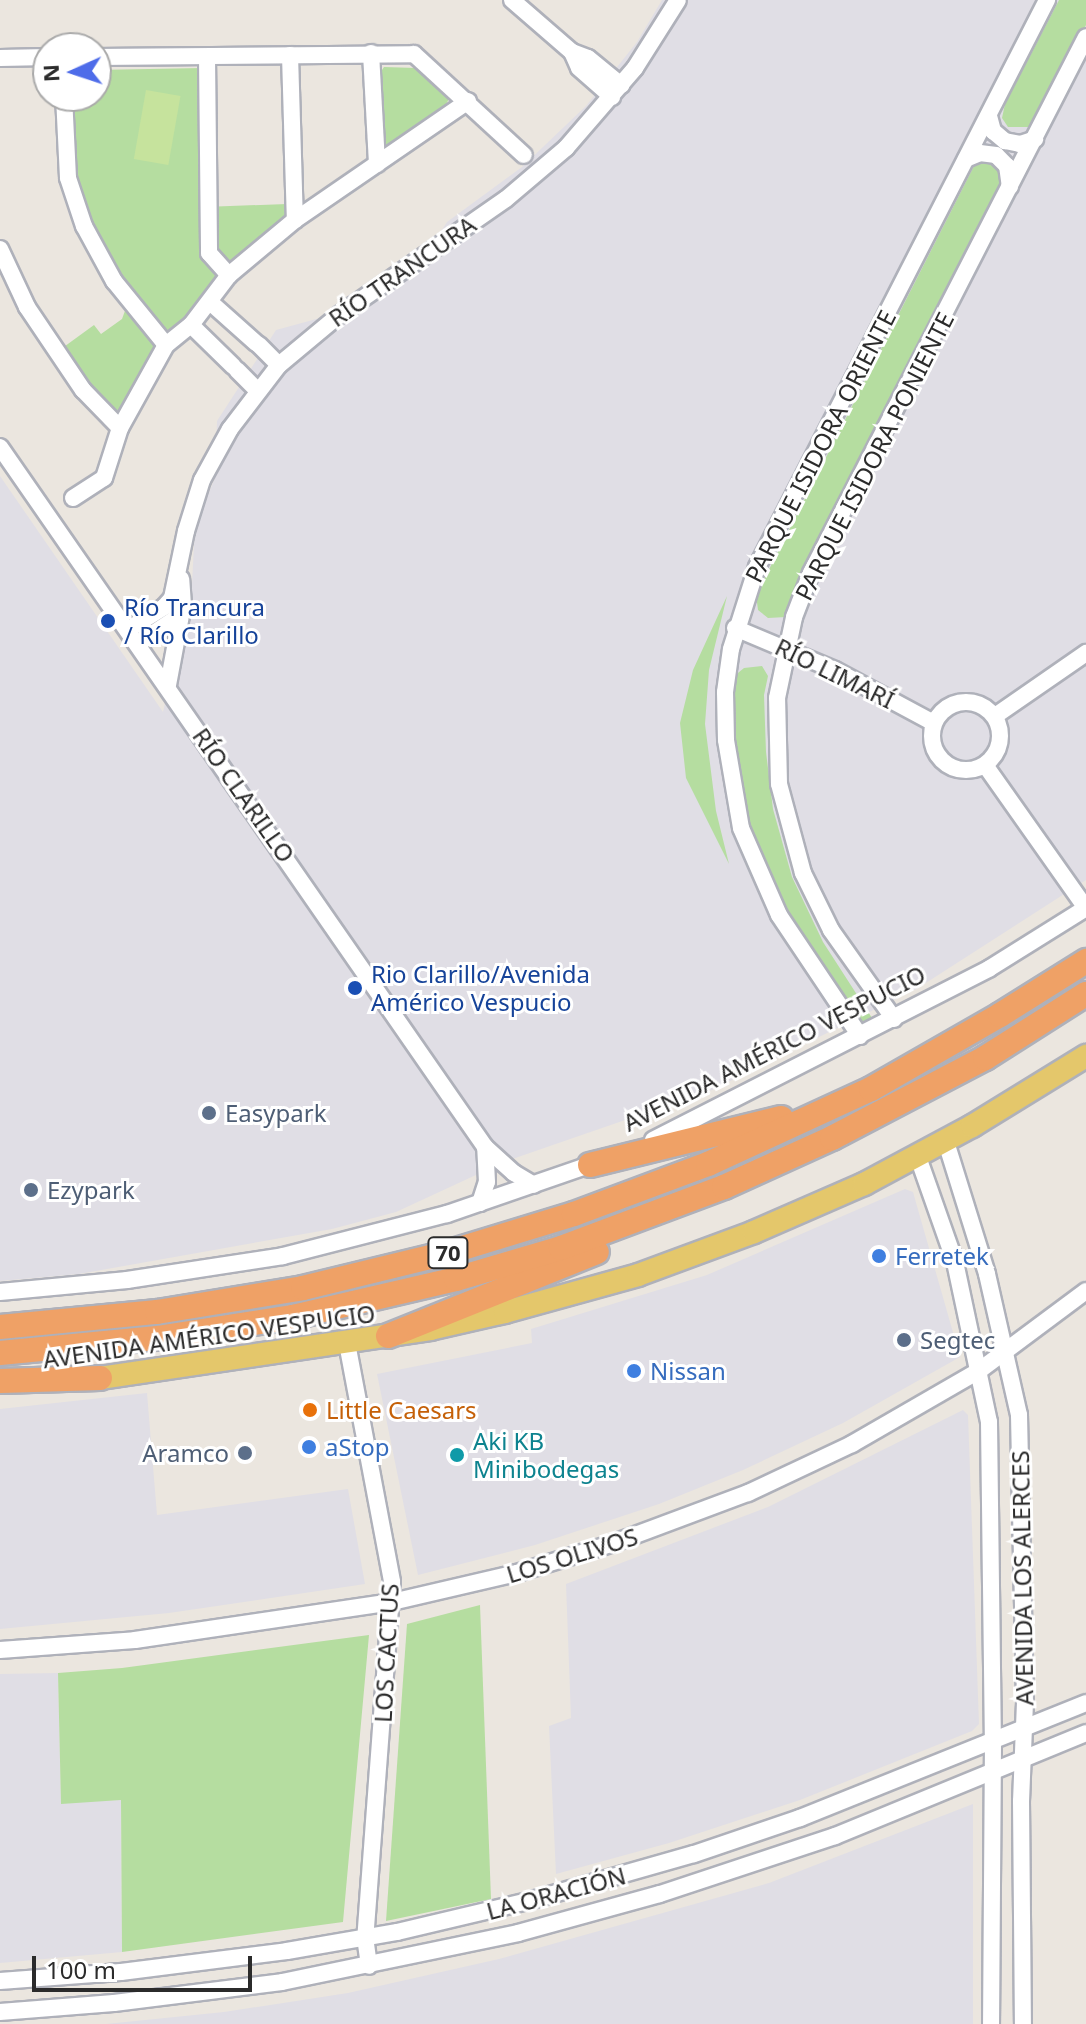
<!DOCTYPE html>
<meta charset="utf-8">
<style>
body{margin:0}
#map{position:relative;width:1086px;height:2024px;overflow:hidden;background:#ebe6df;font-family:"Noto Sans",sans-serif}
div>[style]{position:absolute}
[style*='--x']{left:calc(var(--x)*1px);top:calc(var(--y)*1px);width:calc(var(--w)*1px);rotate:calc(var(--a)*1deg)}
.industrial>*{inset:0;background:#e0dee5}
.green>*{inset:0;background:#b5dda0}
.pitch>*{inset:0;background:#c6e39d;transform-origin:0 0}
.roads{filter:drop-shadow(2px 0 #afb1ba) drop-shadow(-2px 0 #afb1ba) drop-shadow(0 2px #afb1ba) drop-shadow(0 -2px #afb1ba)}
.minor>*{height:16px;margin:-8px;padding:0 8px;transform-origin:8px;border-radius:8px;background:#fff}
.minor>.ring{margin:-8px;padding:0;box-sizing:content-box;background:none;border:16px solid #fff;border-radius:50%}
.major>*{height:22px;margin:-11px;padding:0 11px;transform-origin:11px;border-radius:11px;background:#e4c76b}
.highway>*{height:24px;margin:-12px;padding:0 12px;transform-origin:12px;border-radius:12px;background:#efa166}
.dots>*{width:22px;height:22px;translate:-50% -50%;box-sizing:border-box;border:4px solid #fff;border-radius:50%}
span{translate:-50% -50%;white-space:nowrap;text-align:center;line-height:1.15;-webkit-text-stroke:6px #fff;paint-order:stroke}
.shield-label span{padding:2px 6px;background:#fff;border:2px solid;border-radius:6px;-webkit-text-stroke-width:0}
.shield-label{font-size:22px;color:#2b2b2b;font-weight:700}
.street-label{font-size:24px;color:#2b2b2b}
.transit-label{font-size:24px;color:#164399}
.left{translate:0 -50%;text-align:left}
.service-label{font-size:24px;color:#4e5e75}
.right{translate:-100% -50%;text-align:right}
.shop-label{font-size:24px;color:#366cbe}
.food-label{font-size:24px;color:#c56008}
.culture-label{font-size:24px;color:#0d838f}
.north{position:absolute;left:32px;top:32px;width:80px;height:80px;box-sizing:border-box;background:#fff;border:2px solid #aaa;border-radius:50%;rotate:267deg;font-size:22px;font-weight:700;line-height:32px;text-align:center;color:#2b2b2b}
.north::after{content:'';display:block;margin:auto;width:28px;height:36px;background:#4e6ce9;clip-path:polygon(50% 0,100% 100%,50% 72%,0 100%)}
.scale{position:absolute;left:32px;top:1956px;width:220px;height:36px;box-sizing:border-box;border:4px solid #2b2b2b;border-top:0;padding-left:10px;font-size:24px;line-height:28px;white-space:nowrap;color:#2b2b2b;-webkit-text-stroke:6px #fff;paint-order:stroke}
</style>
<div id="map">
<div class="industrial">
<div style="clip-path:polygon(662px 0,1086px 0,1086px 880px,918px 988px,712px 1090px,504px 1162px,396px 1212px,332px 1229px,79px 1274px,0 1281px,0 476px,163px 712px,192px 584px,195px 526px,215px 478px,217px 421px,276px 330px,342px 312px,425px 256px,447px 222px,522px 167px,586px 106px,637px 42px)"></div>
<div style="clip-path:polygon(905px 1189px,913px 1192px,960px 1357px,843px 1423px,743px 1470px,659px 1504px,535px 1545px,418px 1575px,377px 1374px,532px 1343px,531px 1329px,707px 1275px)"></div>
<div style="clip-path:polygon(147px 1393px,157px 1515px,348px 1489px,365px 1584px,169px 1613px,0 1629px,0 1409px)"></div>
<div style="clip-path:polygon(963px 1410px,968px 1415px,979px 1724px,972px 1731px,800px 1800px,669px 1843px,556px 1874px,549px 1726px,571px 1718px,566px 1584px,768px 1507px)"></div>
<div style="clip-path:polygon(58px 1673px,61px 1803px,121px 1800px,122px 1952px,0 1963px,0 1674px)"></div>
<div style="clip-path:polygon(973px 1804px,973px 2024px,106px 2024px,224px 2012px,348px 1993px,499px 1959px,769px 1883px)"></div>
</div>
<div class="green">
<div style="clip-path:polygon(1059px 0,1086px 0,1086px 25px,1034px 127px,1008px 127px,1002px 118px,1005px 104px)"></div>
<div style="clip-path:polygon(384px 67px,416px 68px,450px 97px,444px 108px,387px 151px,382px 144px,380px 73px)"></div>
<div style="clip-path:polygon(202px 68px,204px 207px,287px 204px,286px 228px,203px 309px,165px 338px,119px 410px,107px 411px,61px 349px,94px 325px,101px 334px,122px 319px,130px 297px,104px 250px,75px 182px,72px 96px,96px 96px,96px 70px)"></div>
<div style="clip-path:polygon(984px 157px,999px 161px,1003px 185px,803px 569px,786px 617px,768px 618px,758px 610px,756px 595px,975px 164px)"></div>
<div style="clip-path:polygon(727px 596px,709px 670px,705px 724px,716px 811px,729px 864px,686px 778px,680px 723px,693px 670px)"></div>
<div style="clip-path:polygon(762px 666px,768px 676px,764px 695px,766px 752px,773px 809px,792px 877px,823px 942px,872px 1018px,860px 1025px,780px 902px,739px 808px,729px 745px,733px 677px,744px 668px)"></div>
<div style="clip-path:polygon(480px 1605px,491px 1899px,386px 1921px,407px 1624px)"></div>
<div style="clip-path:polygon(369px 1635px,343px 1922px,122px 1952px,121px 1800px,61px 1804px,58px 1673px,122px 1668px)"></div>
</div>
<div class="pitch">
<div style="left:146px;top:90px;width:35px;height:70px;rotate:10deg"></div>
</div>
<div class="roads">
<div class="minor">
<div style="--x:512;--y:0;--w:79;--a:40.9"></div>
<div style="--x:572;--y:52;--w:17;--a:21"></div>
<div style="--x:588;--y:58;--w:43;--a:39.3"></div>
<div style="--x:572;--y:52;--w:17;--a:66"></div>
<div style="--x:579;--y:68;--w:44;--a:41.3"></div>
<div style="--x:371;--y:53;--w:111;--a:86.9"></div>
<div style="--x:290;--y:55;--w:165;--a:88.3"></div>
<div style="--x:96;--y:57;--w:318;--a:-0.5"></div>
<div style="--x:414;--y:54;--w:149;--a:42.6"></div>
<div style="--x:207;--y:57;--w:196;--a:89.4"></div>
<div style="--x:209;--y:253;--w:30;--a:48"></div>
<div style="--x:0;--y:58;--w:48;--a:-1.2"></div>
<div style="--x:64;--y:96;--w:82;--a:87.2"></div>
<div style="--x:68;--y:178;--w:51;--a:71.6"></div>
<div style="--x:84;--y:226;--w:63;--a:61.4"></div>
<div style="--x:114;--y:281;--w:82;--a:50.9"></div>
<div style="--x:989;--y:116;--w:16;--a:75"></div>
<div style="--x:993;--y:131;--w:16;--a:40"></div>
<div style="--x:1005;--y:141;--w:15;--a:11"></div>
<div style="--x:1020;--y:144;--w:16;--a:-18"></div>
<div style="--x:966;--y:159;--w:15;--a:-23"></div>
<div style="--x:980;--y:153;--w:16;--a:7"></div>
<div style="--x:996;--y:155;--w:16;--a:45"></div>
<div style="--x:1007;--y:166;--w:21;--a:82"></div>
<div style="--x:0;--y:249;--w:64;--a:65"></div>
<div style="--x:27;--y:307;--w:100;--a:56"></div>
<div style="--x:83;--y:390;--w:53;--a:45.8"></div>
<div style="--x:210;--y:302;--w:62;--a:41.7"></div>
<div style="--x:191;--y:325;--w:59;--a:44.3"></div>
<div style="--x:259;--y:345;--w:28;--a:45"></div>
<div style="--x:237;--y:370;--w:28;--a:45"></div>
<div style="--x:0;--y:447;--w:852;--a:55.28"></div>
<div style="--x:485;--y:1147;--w:39;--a:42"></div>
<div style="--x:514;--y:1173;--w:23;--a:31"></div>
<div style="--x:73;--y:498;--w:37;--a:-33"></div>
<div style="--x:104;--y:478;--w:52;--a:-72.3"></div>
<div style="--x:120;--y:428;--w:95;--a:-61"></div>
<div style="--x:166;--y:345;--w:32;--a:-39"></div>
<div style="--x:191;--y:325;--w:63;--a:-52.8"></div>
<div style="--x:229;--y:275;--w:86;--a:-39.8"></div>
<div style="--x:295;--y:220;--w:210;--a:-34.5"></div>
<div style="--x:735;--y:628;--w:108;--a:22.8"></div>
<div style="--x:835;--y:670;--w:112;--a:28.2"></div>
<div style="--x:129;--y:629;--w:41;--a:-32.2"></div>
<div style="--x:164;--y:607;--w:12;--a:-48"></div>
<div style="--x:172;--y:598;--w:68;--a:-78.2"></div>
<div style="--x:186;--y:531;--w:53;--a:-72.6"></div>
<div style="--x:202;--y:480;--w:58;--a:-61.2"></div>
<div style="--x:230;--y:429;--w:81;--a:-52.6"></div>
<div style="--x:279;--y:365;--w:78;--a:-39.8"></div>
<div style="--x:339;--y:315;--w:203;--a:-34.8"></div>
<div style="--x:506;--y:199;--w:79;--a:-40.4"></div>
<div style="--x:566;--y:148;--w:106;--a:-49.2"></div>
<div style="--x:635;--y:68;--w:80;--a:-57.7"></div>
<div style="--x:139;--y:643;--w:50;--a:-33.7"></div>
<div style="--x:168;--y:685;--w:81;--a:-79.4"></div>
<div style="--x:183;--y:605;--w:26;--a:-94"></div>
<div class="ring" style="left:932px;top:702px;width:52px;height:52px"></div>
<div style="--x:995;--y:716;--w:111;--a:-34.7"></div>
<div style="--x:985;--y:765;--w:175;--a:54.8"></div>
<div style="--x:894;--y:1019;--w:109;--a:-125.3"></div>
<div style="--x:831;--y:930;--w:64;--a:-116.2"></div>
<div style="--x:803;--y:873;--w:92;--a:-105.1"></div>
<div style="--x:779;--y:784;--w:86;--a:-91.3"></div>
<div style="--x:777;--y:698;--w:83;--a:-78.1"></div>
<div style="--x:794;--y:617;--w:47;--a:-68.9"></div>
<div style="--x:811;--y:573;--w:602;--a:-62.84"></div>
<div style="--x:860;--y:1036;--w:146;--a:-123.8"></div>
<div style="--x:779;--y:915;--w:95;--a:-113.6"></div>
<div style="--x:741;--y:828;--w:89;--a:-99.7"></div>
<div style="--x:726;--y:740;--w:48;--a:-91.2"></div>
<div style="--x:725;--y:692;--w:43;--a:-82.1"></div>
<div style="--x:731;--y:649;--w:86;--a:-72.4"></div>
<div style="--x:757;--y:567;--w:637;--a:-62.91"></div>
<div style="--x:653;--y:1140;--w:378;--a:-27"></div>
<div style="--x:990;--y:968;--w:113;--a:-32"></div>
<div style="--x:946;--y:1142;--w:138;--a:72.7"></div>
<div style="--x:987;--y:1274;--w:145;--a:77.2"></div>
<div style="--x:1019;--y:1415;--w:287;--a:88.8"></div>
<div style="--x:1025;--y:1702;--w:99;--a:92.3"></div>
<div style="--x:1021;--y:1801;--w:223;--a:89.5"></div>
<div style="--x:918;--y:1157;--w:111;--a:70.6"></div>
<div style="--x:955;--y:1262;--w:164;--a:78"></div>
<div style="--x:989;--y:1422;--w:320;--a:89.3"></div>
<div style="--x:993;--y:1742;--w:282;--a:90.4"></div>
<div style="--x:480;--y:1203;--w:22;--a:-72"></div>
<div style="--x:487;--y:1182;--w:35;--a:-93"></div>
<div style="--x:0;--y:1292;--w:128;--a:-5.4"></div>
<div style="--x:127;--y:1280;--w:158;--a:-8.7"></div>
<div style="--x:283;--y:1256;--w:169;--a:-14.4"></div>
<div style="--x:447;--y:1214;--w:160;--a:-19"></div>
<div style="--x:347;--y:1343;--w:243;--a:79.3"></div>
<div style="--x:392;--y:1582;--w:356;--a:94.3"></div>
<div style="--x:365;--y:1937;--w:29;--a:82"></div>
<div style="--x:0;--y:1650;--w:135;--a:-4.2"></div>
<div style="--x:135;--y:1640;--w:260;--a:-8.4"></div>
<div style="--x:392;--y:1602;--w:128;--a:-13.1"></div>
<div style="--x:517;--y:1573;--w:102;--a:-17.2"></div>
<div style="--x:614;--y:1543;--w:143;--a:-20.5"></div>
<div style="--x:748;--y:1493;--w:115;--a:-25.2"></div>
<div style="--x:852;--y:1444;--w:148;--a:-30"></div>
<div style="--x:980;--y:1370;--w:132;--a:-36.7"></div>
<div style="--x:0;--y:1981;--w:121;--a:-4.3"></div>
<div style="--x:121;--y:1972;--w:167;--a:-7.2"></div>
<div style="--x:287;--y:1951;--w:112;--a:-9.8"></div>
<div style="--x:397;--y:1932;--w:139;--a:-13.3"></div>
<div style="--x:532;--y:1900;--w:168;--a:-15.9"></div>
<div style="--x:694;--y:1854;--w:112;--a:-18.8"></div>
<div style="--x:800;--y:1818;--w:308;--a:-21.9"></div>
<div style="--x:0;--y:2012;--w:114;--a:-4.5"></div>
<div style="--x:114;--y:2003;--w:169;--a:-7.1"></div>
<div style="--x:282;--y:1982;--w:241;--a:-11.7"></div>
<div style="--x:518;--y:1933;--w:147;--a:-15.4"></div>
<div style="--x:660;--y:1894;--w:184;--a:-18.3"></div>
<div style="--x:835;--y:1836;--w:271;--a:-22.3"></div>
</div>
<div class="major">
<div style="--x:100;--y:1378;--w:334;--a:-8.4"></div>
<div style="--x:430;--y:1329;--w:77;--a:-12.8"></div>
<div style="--x:505;--y:1312;--w:138;--a:-15.5"></div>
<div style="--x:638;--y:1275;--w:124;--a:-20.3"></div>
<div style="--x:754;--y:1232;--w:120;--a:-23.6"></div>
<div style="--x:864;--y:1184;--w:123;--a:-28.2"></div>
<div style="--x:972;--y:1126;--w:134;--a:-31.6"></div>
</div>
<div class="highway">
<div style="--x:590;--y:1165;--w:197;--a:-13.8"></div>
<div style="--x:0;--y:1327;--w:158;--a:-5.5"></div>
<div style="--x:157;--y:1312;--w:148;--a:-9.3"></div>
<div style="--x:303;--y:1288;--w:144;--a:-13.7"></div>
<div style="--x:443;--y:1254;--w:137;--a:-17"></div>
<div style="--x:574;--y:1214;--w:143;--a:-20.5"></div>
<div style="--x:708;--y:1164;--w:179;--a:-24.7"></div>
<div style="--x:871;--y:1089;--w:149;--a:-29.8"></div>
<div style="--x:1000;--y:1015;--w:102;--a:-32.1"></div>
<div style="--x:388;--y:1336;--w:225;--a:-21.9"></div>
<div style="--x:0;--y:1353;--w:158;--a:-5.5"></div>
<div style="--x:157;--y:1338;--w:138;--a:-8.8"></div>
<div style="--x:293;--y:1317;--w:167;--a:-13.1"></div>
<div style="--x:456;--y:1279;--w:109;--a:-16.4"></div>
<div style="--x:561;--y:1248;--w:174;--a:-20.5"></div>
<div style="--x:724;--y:1187;--w:119;--a:-24.4"></div>
<div style="--x:832;--y:1138;--w:173;--a:-27.6"></div>
<div style="--x:985;--y:1058;--w:120;--a:-32.4"></div>
<div style="--x:0;--y:1381;--w:100;--a:-1.7"></div>
</div>
</div>
<div class="dots">
<div style="left:108px;top:621px;background:#1a4fb4"></div>
<div style="left:355px;top:988px;background:#1a4fb4"></div>
<div style="left:209px;top:1113px;background:#5c6f8a"></div>
<div style="left:31px;top:1190px;background:#5c6f8a"></div>
<div style="left:879px;top:1256px;background:#3f7fe0"></div>
<div style="left:904px;top:1340px;background:#5c6f8a"></div>
<div style="left:634px;top:1371px;background:#3f7fe0"></div>
<div style="left:310px;top:1410px;background:#e8710a"></div>
<div style="left:309px;top:1447px;background:#3f7fe0"></div>
<div style="left:245px;top:1453px;background:#5c6f8a"></div>
<div style="left:457px;top:1455px;background:#0f9aa8"></div>
</div>
<div class="shield-label">
<span style="left:448px;top:1253px">70</span>
</div>
<div class="street-label">
<span style="left:402px;top:271px;rotate:-35deg">RÍO TRANCURA</span>
<span style="left:820px;top:446px;rotate:-63deg">PARQUE ISIDORA ORIENTE</span>
<span style="left:874px;top:456px;rotate:-63deg">PARQUE ISIDORA PONIENTE</span>
<span style="left:835px;top:673px;rotate:26deg">RÍO LIMARÍ</span>
<span style="left:244px;top:795px;rotate:55deg">RÍO CLARILLO</span>
<span style="left:774px;top:1048px;rotate:-27deg">AVENIDA AMÉRICO VESPUCIO</span>
<span style="left:209px;top:1336px;rotate:-8deg">AVENIDA AMÉRICO VESPUCIO</span>
<span style="left:572px;top:1555px;rotate:-17deg">LOS OLIVOS</span>
<span style="left:1022px;top:1578px;rotate:-91deg">AVENIDA LOS ALERCES</span>
<span style="left:386px;top:1653px;rotate:-87deg">LOS CACTUS</span>
<span style="left:556px;top:1893px;rotate:-15deg">LA ORACIÓN</span>
</div>
<div class="transit-label">
<span class="left" style="left:124px;top:621px">Río Trancura<br>/ Río Clarillo</span>
<span class="left" style="left:371px;top:988px">Rio Clarillo/Avenida<br>Américo Vespucio</span>
</div>
<div class="service-label">
<span class="left" style="left:225px;top:1113px">Easypark</span>
<span class="left" style="left:47px;top:1190px">Ezypark</span>
<span class="left" style="left:920px;top:1340px">Segtec</span>
<span class="right" style="left:229px;top:1453px">Aramco</span>
</div>
<div class="shop-label">
<span class="left" style="left:895px;top:1256px">Ferretek</span>
<span class="left" style="left:650px;top:1371px">Nissan</span>
<span class="left" style="left:325px;top:1447px">aStop</span>
</div>
<div class="food-label">
<span class="left" style="left:326px;top:1410px">Little Caesars</span>
</div>
<div class="culture-label">
<span class="left" style="left:473px;top:1455px">Aki KB<br>Minibodegas</span>
</div>
<div class="north">N</div>
<div class="scale">100 m</div>
</div>
